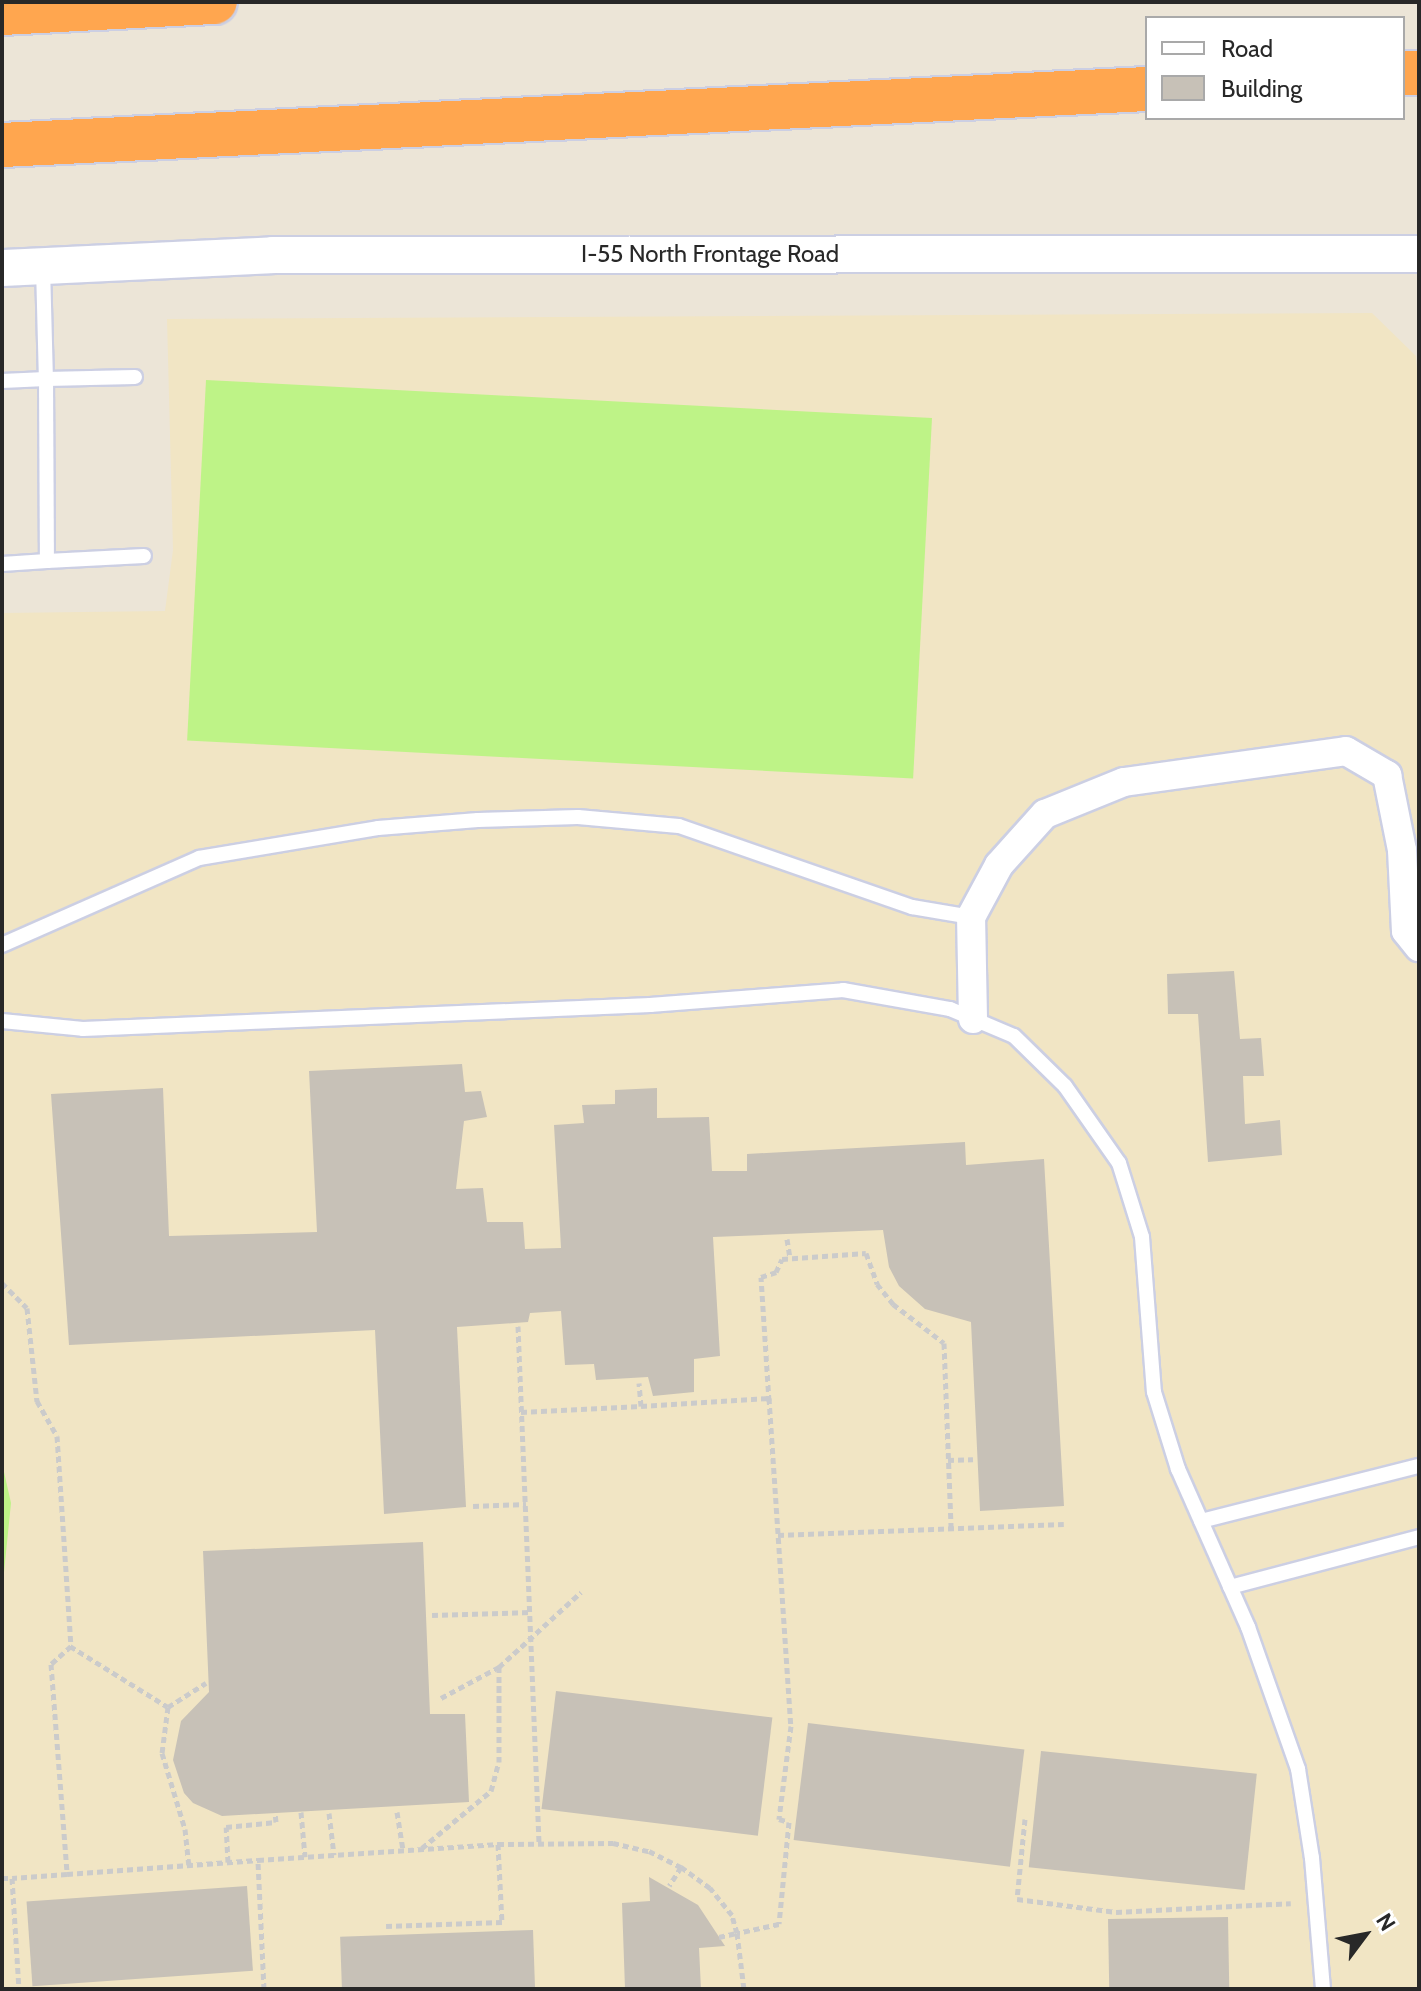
<!DOCTYPE html>
<style>
body{margin:0}
#map{position:relative;width:1421px;height:1991px;overflow:hidden;background:#ece5d7;font-family:Cabin,sans-serif}
div>[style]{position:absolute}
[style*='--x']{left:calc(var(--x)*1px);top:calc(var(--y)*1px);width:calc(var(--w)*1px);rotate:calc(var(--a)*1deg)}
.education>*{inset:0;background:#f1e5c4}
.pitch>*{inset:0;background:#bef387;transform-origin:0 0}
.building>*{inset:0;background:#c7c1b7;transform-origin:0 0}
.path>*{height:5px;margin-top:-2.5px;transform-origin:0;background:repeating-linear-gradient(90deg,#cbcbcb 0 6px,transparent 0 10px)}
.roads{filter:drop-shadow(2px 0 #cccfe3) drop-shadow(-2px 0 #cccfe3) drop-shadow(0 2px #cccfe3) drop-shadow(0 -2px #cccfe3)}
.service>*{height:14px;margin:-7px;padding:0 7px;transform-origin:7px;border-radius:7px;background:#fff}
.minor>*{height:28px;margin:-14px;padding:0 14px;transform-origin:14px;border-radius:14px;background:#fff}
.tertiary>*{height:36px;margin:-18px;padding:0 18px;transform-origin:18px;border-radius:18px;background:#fff}
.motorway>*{height:44px;margin:-22px;padding:0 22px;transform-origin:22px;border-radius:22px;background:#ffa64f}
span{translate:-50% -50%;white-space:nowrap;text-align:center;line-height:1.15;-webkit-text-stroke:8px #fff;paint-order:stroke}
.street-label{font-size:24px;color:#282828}
.frame{position:absolute;inset:0;border:4px solid #282828;pointer-events:none}
.legend{position:absolute;left:1145px;top:16px;width:260px;height:104px;box-sizing:border-box;background:#fff;border:2px solid #a9a9a9;margin:0;padding:10px 14px;list-style:none;font-size:24px;color:#282828}
.legend li{display:flex;align-items:center;gap:16px;height:40px}
.legend b{width:40px;border:2px solid #a9a9a9}
.north{position:absolute;left:1325px;top:1895px;width:80px;height:80px;-webkit-text-stroke:6px #fff;paint-order:stroke;rotate:58deg;font-size:22px;font-weight:700;line-height:32px;text-align:center;color:#282828}
.north::after{content:'';display:block;margin:auto;width:28px;height:36px;background:#282828;clip-path:polygon(50% 0,100% 100%,50% 72%,0 100%)}
</style>
<div id="map">
<div class="education">
<div style="clip-path:polygon(1372px 313px,1416px 356px,1419px 394px,1419px 1989px,2px 1989px,2px 613px,165px 611px,173px 550px,167px 319px)"></div>
</div>
<div class="pitch">
<div style="left:206px;top:380px;width:727px;height:361px;rotate:3deg"></div>
<div style="clip-path:polygon(2px 1463px,11px 1503px,2px 1592px)"></div>
</div>
<div class="building">
<div style="clip-path:polygon(1234px 971px,1240px 1039px,1261px 1038px,1264px 1076px,1243px 1076px,1245px 1124px,1280px 1120px,1282px 1155px,1208px 1162px,1198px 1014px,1168px 1014px,1167px 974px)"></div>
<div style="clip-path:polygon(462px 1064px,465px 1092px,481px 1091px,487px 1117px,464px 1121px,456px 1189px,483px 1188px,487px 1222px,523px 1222px,525px 1249px,561px 1248px,554px 1125px,584px 1123px,582px 1105px,615px 1104px,615px 1090px,657px 1088px,657px 1118px,709px 1117px,712px 1171px,747px 1171px,747px 1154px,965px 1142px,966px 1165px,1044px 1159px,1064px 1506px,980px 1511px,971px 1322px,925px 1309px,899px 1286px,889px 1267px,883px 1230px,713px 1237px,720px 1356px,694px 1359px,694px 1392px,653px 1396px,648px 1377px,596px 1380px,594px 1364px,565px 1365px,561px 1311px,530px 1313px,528px 1322px,457px 1327px,466px 1507px,384px 1514px,375px 1330px,69px 1345px,51px 1094px,163px 1088px,169px 1236px,317px 1232px,309px 1071px)"></div>
<div style="clip-path:polygon(423px 1542px,430px 1714px,465px 1714px,469px 1802px,222px 1816px,193px 1803px,184px 1793px,173px 1760px,181px 1721px,209px 1692px,203px 1551px)"></div>
<div style="left:556px;top:1691px;width:218px;height:119px;rotate:7deg"></div>
<div style="left:808px;top:1723px;width:218px;height:118px;rotate:7deg"></div>
<div style="left:1041px;top:1751px;width:217px;height:117px;rotate:6deg"></div>
<div style="clip-path:polygon(649px 1877px,698px 1905px,725px 1946px,699px 1948px,701px 1989px,625px 1989px,622px 1903px,650px 1901px)"></div>
<div style="left:247px;top:1886px;width:85px;height:221px;rotate:86deg"></div>
<div style="left:1228px;top:1917px;width:72px;height:120px;rotate:89deg"></div>
<div style="left:533px;top:1930px;width:59px;height:193px;rotate:88deg"></div>
</div>
<div class="path">
<div style="--x:787;--y:1239;--w:19;--a:81"></div>
<div style="--x:2;--y:1283;--w:35;--a:45"></div>
<div style="--x:27;--y:1308;--w:94;--a:83.9"></div>
<div style="--x:37;--y:1401;--w:40;--a:60.3"></div>
<div style="--x:57;--y:1436;--w:210;--a:86.2"></div>
<div style="--x:71;--y:1646;--w:27;--a:138"></div>
<div style="--x:51;--y:1664;--w:211;--a:85.6"></div>
<div style="--x:67;--y:1874;--w:55;--a:175.8"></div>
<div style="--x:12;--y:1878;--w:111;--a:86.4"></div>
<div style="--x:518;--y:1326;--w:517;--a:87.67"></div>
<div style="--x:769;--y:1401;--w:124;--a:-93.7"></div>
<div style="--x:761;--y:1277;--w:16;--a:-18"></div>
<div style="--x:776;--y:1272;--w:14;--a:-65"></div>
<div style="--x:782;--y:1259;--w:84;--a:-4.1"></div>
<div style="--x:866;--y:1253;--w:33;--a:70"></div>
<div style="--x:877;--y:1284;--w:26;--a:51"></div>
<div style="--x:893;--y:1304;--w:64;--a:37.4"></div>
<div style="--x:944;--y:1343;--w:185;--a:87.8"></div>
<div style="--x:641;--y:1406;--w:128;--a:-3.6"></div>
<div style="--x:769;--y:1398;--w:329;--a:86.2"></div>
<div style="--x:791;--y:1726;--w:94;--a:97.4"></div>
<div style="--x:779;--y:1819;--w:10;--a:17"></div>
<div style="--x:789;--y:1822;--w:102;--a:95.6"></div>
<div style="--x:779;--y:1924;--w:43;--a:167.9"></div>
<div style="--x:737;--y:1933;--w:19;--a:-106"></div>
<div style="--x:732;--y:1915;--w:35;--a:-129"></div>
<div style="--x:710;--y:1888;--w:36;--a:-144"></div>
<div style="--x:521;--y:1412;--w:120;--a:-2.9"></div>
<div style="--x:641;--y:1406;--w:23;--a:-95"></div>
<div style="--x:948;--y:1460;--w:25;--a:-2"></div>
<div style="--x:473;--y:1506;--w:53;--a:-2.2"></div>
<div style="--x:778;--y:1535;--w:286;--a:-2.2"></div>
<div style="--x:432;--y:1615;--w:99;--a:-1.7"></div>
<div style="--x:70;--y:1646;--w:115;--a:31.9"></div>
<div style="--x:168;--y:1707;--w:46;--a:97.4"></div>
<div style="--x:162;--y:1753;--w:79;--a:73.2"></div>
<div style="--x:185;--y:1829;--w:36;--a:84"></div>
<div style="--x:441;--y:1698;--w:66;--a:-28.1"></div>
<div style="--x:499;--y:1667;--w:111;--a:-42.4"></div>
<div style="--x:168;--y:1707;--w:45;--a:-32.3"></div>
<div style="--x:301;--y:1812;--w:45;--a:84.9"></div>
<div style="--x:397;--y:1812;--w:38;--a:81"></div>
<div style="--x:329;--y:1813;--w:42;--a:83.2"></div>
<div style="--x:1025;--y:1819;--w:80;--a:95.7"></div>
<div style="--x:1017;--y:1899;--w:100;--a:7.5"></div>
<div style="--x:1116;--y:1912;--w:175;--a:-2.9"></div>
<div style="--x:498;--y:1844;--w:115;--a:-0.5"></div>
<div style="--x:613;--y:1843;--w:37;--a:13"></div>
<div style="--x:649;--y:1851;--w:36;--a:27"></div>
<div style="--x:681;--y:1867;--w:22;--a:122"></div>
<div style="--x:422;--y:1848;--w:89;--a:-39.6"></div>
<div style="--x:491;--y:1791;--w:30;--a:-75"></div>
<div style="--x:499;--y:1762;--w:95;--a:-90"></div>
<div style="--x:228;--y:1862;--w:35;--a:-93"></div>
<div style="--x:226;--y:1827;--w:50;--a:-5.7"></div>
<div style="--x:276;--y:1822;--w:9;--a:-96"></div>
<div style="--x:67;--y:1874;--w:192;--a:-4.2"></div>
<div style="--x:2;--y:1878;--w:10;--a:0"></div>
<div style="--x:719;--y:1937;--w:18;--a:-13"></div>
<div style="--x:737;--y:1933;--w:56;--a:82.9"></div>
<div style="--x:264;--y:1989;--w:129;--a:-92.7"></div>
<div style="--x:258;--y:1860;--w:241;--a:-3.8"></div>
<div style="--x:498;--y:1844;--w:78;--a:87.1"></div>
<div style="--x:502;--y:1922;--w:116;--a:178"></div>
</div>
<div class="roads">
<div class="service">
<div style="--x:43;--y:267;--w:112;--a:88.5"></div>
<div style="--x:46;--y:379;--w:89;--a:-1.3"></div>
<div style="--x:2;--y:381;--w:44;--a:-2.6"></div>
<div style="--x:46;--y:379;--w:182;--a:89.7"></div>
<div style="--x:47;--y:561;--w:97;--a:-3"></div>
<div style="--x:2;--y:564;--w:45;--a:-3.8"></div>
<div style="--x:2;--y:945;--w:215;--a:-23.8"></div>
<div style="--x:199;--y:858;--w:181;--a:-9.5"></div>
<div style="--x:378;--y:828;--w:100;--a:-4.6"></div>
<div style="--x:478;--y:820;--w:100;--a:-1.7"></div>
<div style="--x:578;--y:817;--w:101;--a:5.1"></div>
<div style="--x:679;--y:826;--w:247;--a:19.2"></div>
<div style="--x:912;--y:907;--w:60;--a:9.6"></div>
<div style="--x:2;--y:1021;--w:81;--a:5.6"></div>
<div style="--x:83;--y:1029;--w:568;--a:-2.42"></div>
<div style="--x:650;--y:1005;--w:194;--a:-4.4"></div>
<div style="--x:843;--y:990;--w:109;--a:10.1"></div>
<div style="--x:950;--y:1009;--w:69;--a:22.9"></div>
<div style="--x:1014;--y:1036;--w:71;--a:44.4"></div>
<div style="--x:1065;--y:1086;--w:94;--a:55"></div>
<div style="--x:1119;--y:1163;--w:77;--a:72.7"></div>
<div style="--x:1142;--y:1237;--w:155;--a:85.6"></div>
<div style="--x:1154;--y:1392;--w:81;--a:72.7"></div>
<div style="--x:1178;--y:1469;--w:173;--a:66.1"></div>
<div style="--x:1248;--y:1627;--w:151;--a:70.6"></div>
<div style="--x:1298;--y:1769;--w:90;--a:81.1"></div>
<div style="--x:1312;--y:1858;--w:131;--a:85.2"></div>
<div style="--x:1201;--y:1521;--w:225;--a:-14.2"></div>
<div style="--x:1230;--y:1587;--w:196;--a:-14.8"></div>
</div>
<div class="minor">
<div style="--x:973;--y:1019;--w:102;--a:-91.1"></div>
<div style="--x:971;--y:917;--w:59;--a:-61.7"></div>
<div style="--x:999;--y:865;--w:69;--a:-48"></div>
<div style="--x:1045;--y:814;--w:85;--a:-22.1"></div>
<div style="--x:1124;--y:782;--w:224;--a:-7.9"></div>
<div style="--x:1346;--y:751;--w:48;--a:30.3"></div>
<div style="--x:1387;--y:775;--w:76;--a:78.7"></div>
<div style="--x:1402;--y:850;--w:81;--a:87.2"></div>
<div style="--x:1406;--y:931;--w:21;--a:51"></div>
</div>
<div class="tertiary">
<div style="--x:2;--y:268;--w:271;--a:-2.7"></div>
<div style="--x:273;--y:255;--w:1146;--a:-0.05"></div>
</div>
<div class="motorway">
<div style="--x:2;--y:13;--w:213;--a:-3"></div>
<div style="--x:1403;--y:73;--w:16;--a:0"></div>
<div style="--x:2;--y:145;--w:1146;--a:-2.8"></div>
</div>
</div>
<div class="street-label">
<span style="left:710px;top:254px">I-55 North Frontage Road</span>
</div>
<div class="frame"></div>
<ul class="legend">
<li><b style="height:10px;background:#fff"></b>Road</li>
<li><b style="height:22px;background:#c7c1b7"></b>Building</li>
</ul>
<div class="north">N</div>
</div>
